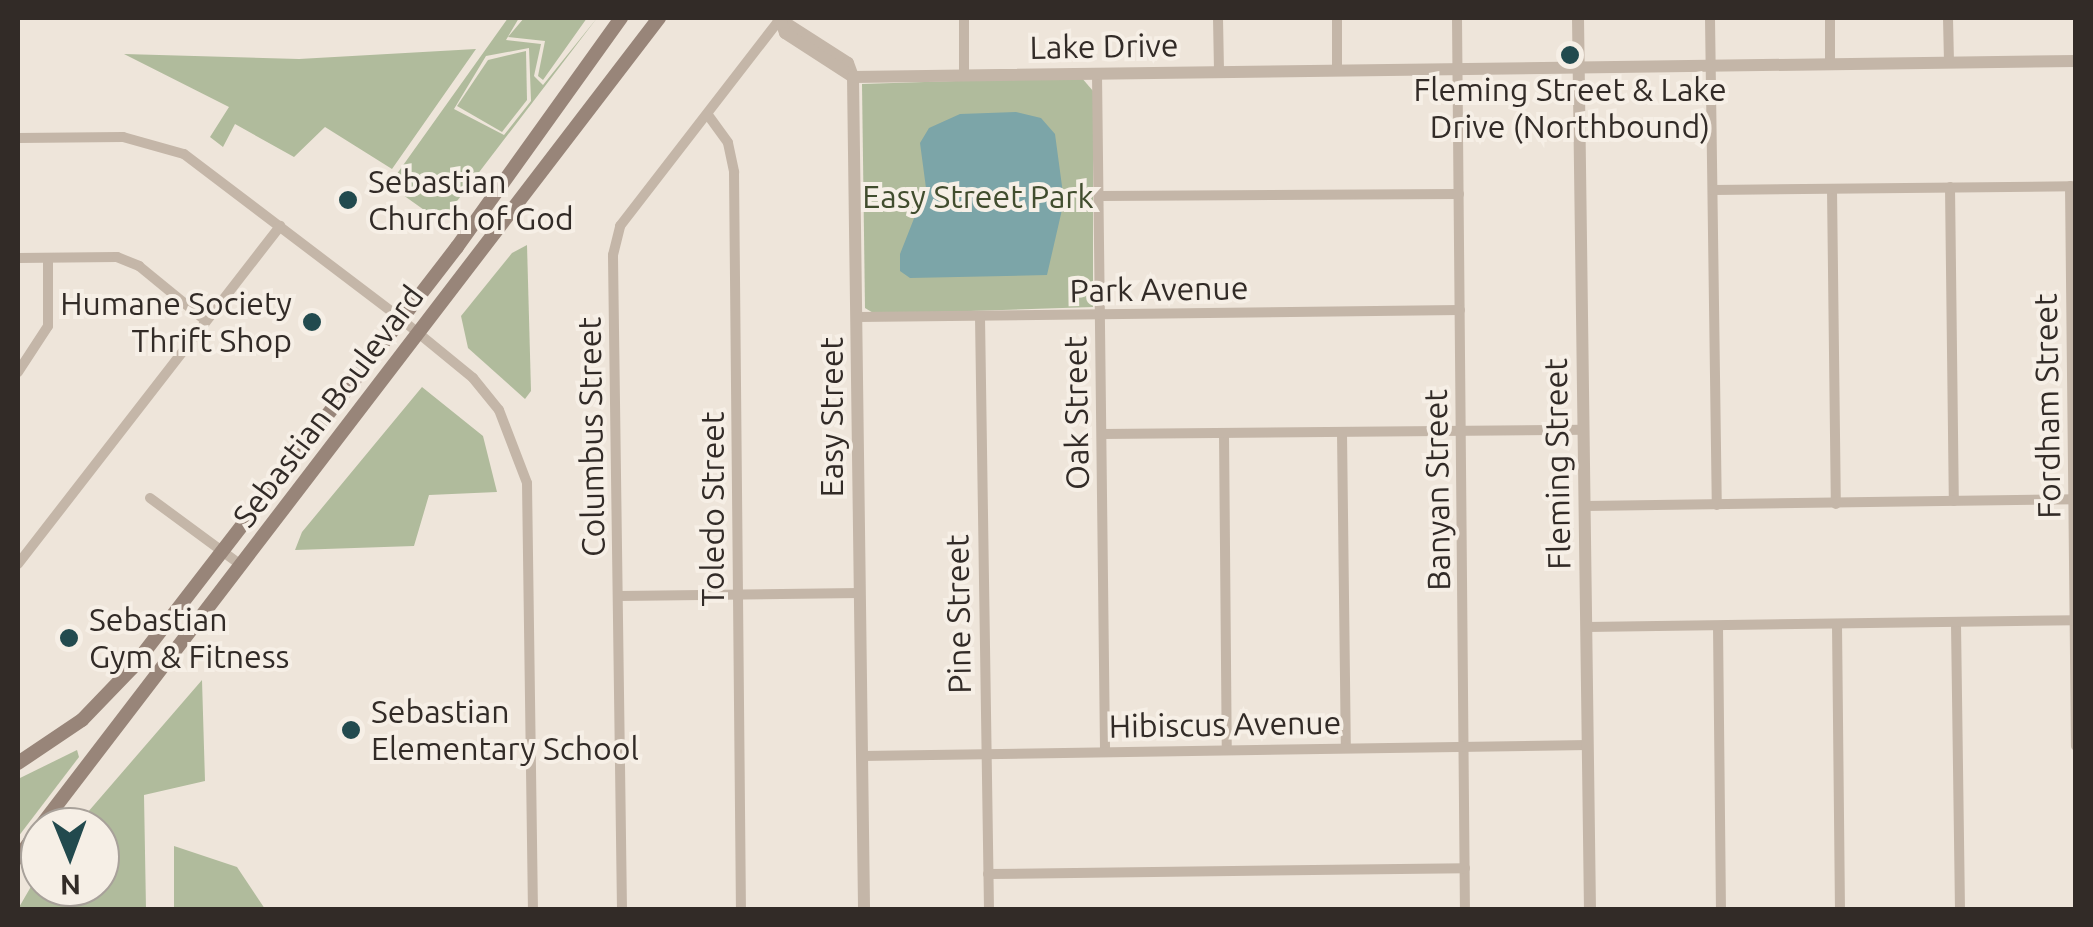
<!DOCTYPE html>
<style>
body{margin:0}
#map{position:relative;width:2093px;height:927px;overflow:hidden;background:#eee5da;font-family:Ubuntu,sans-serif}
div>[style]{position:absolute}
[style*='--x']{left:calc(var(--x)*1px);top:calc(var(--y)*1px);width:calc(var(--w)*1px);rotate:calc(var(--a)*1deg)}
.green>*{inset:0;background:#b0bb9c}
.water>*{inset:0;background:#7ca5a8}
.minor>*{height:10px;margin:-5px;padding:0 5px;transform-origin:5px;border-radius:5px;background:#c4b6a8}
.tertiary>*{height:12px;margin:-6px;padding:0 6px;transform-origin:6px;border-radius:6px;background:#c4b6a8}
.secondary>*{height:14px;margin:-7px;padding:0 7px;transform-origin:7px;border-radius:7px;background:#988579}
.dots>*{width:28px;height:28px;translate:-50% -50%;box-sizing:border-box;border:5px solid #f6efe6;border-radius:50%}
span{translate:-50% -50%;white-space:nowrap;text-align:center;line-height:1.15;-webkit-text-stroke:8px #f6efe6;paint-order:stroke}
.street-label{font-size:32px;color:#322b27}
.poi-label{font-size:32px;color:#322b27}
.left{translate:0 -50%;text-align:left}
.right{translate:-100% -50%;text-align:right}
.park-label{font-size:32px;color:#414d2e}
.frame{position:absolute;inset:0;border:20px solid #322b27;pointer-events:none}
.north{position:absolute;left:20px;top:807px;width:100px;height:100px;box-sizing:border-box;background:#f6efe6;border:2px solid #a8a19a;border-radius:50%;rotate:179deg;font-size:28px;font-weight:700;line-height:40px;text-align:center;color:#322b27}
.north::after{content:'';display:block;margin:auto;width:35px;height:45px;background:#224a4e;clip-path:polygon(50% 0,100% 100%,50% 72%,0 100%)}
</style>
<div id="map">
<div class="green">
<div style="clip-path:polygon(evenodd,508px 18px,519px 18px,506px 40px,541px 44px,534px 76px,543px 85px,597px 18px,441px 222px,389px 185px,508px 18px,529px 48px,531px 101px,504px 135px,454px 109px,486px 56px,529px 48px)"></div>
<div style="clip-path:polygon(524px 18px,587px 18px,543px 80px,538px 76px,545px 41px,508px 37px)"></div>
<div style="clip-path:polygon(476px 49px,392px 169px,325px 127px,294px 157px,235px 124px,223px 147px,210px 137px,229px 107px,124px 54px,299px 59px)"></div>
<div style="clip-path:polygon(526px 51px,527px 100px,502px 132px,457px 106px,488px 60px)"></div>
<div style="clip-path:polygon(1081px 77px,1093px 91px,1093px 307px,875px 314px,865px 308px,862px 84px)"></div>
<div style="clip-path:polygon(527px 245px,531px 391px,525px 399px,468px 348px,461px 316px,512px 253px)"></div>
<div style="clip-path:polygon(422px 387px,483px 436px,497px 492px,429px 495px,414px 546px,295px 550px,302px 532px)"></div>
<div style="clip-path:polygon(202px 680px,205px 781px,144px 795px,146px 909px,18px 909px,40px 871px,40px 887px,100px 887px,100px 827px,75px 827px)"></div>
<div style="clip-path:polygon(77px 750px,79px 757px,18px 837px,18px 779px)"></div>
<div style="clip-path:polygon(174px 846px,237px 867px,265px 909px,174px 909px)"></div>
</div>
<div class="water">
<div style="clip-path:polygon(1016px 112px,1041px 118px,1055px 134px,1064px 201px,1047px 275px,910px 278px,900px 271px,900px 254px,926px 188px,920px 143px,929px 128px,960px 114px)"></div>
</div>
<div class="minor">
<div style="--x:964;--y:18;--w:58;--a:90"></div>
<div style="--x:1218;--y:18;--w:54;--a:88.9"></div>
<div style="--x:1337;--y:18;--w:53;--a:90"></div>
<div style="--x:1457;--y:18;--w:892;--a:89.49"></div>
<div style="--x:1710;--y:18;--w:487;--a:89.2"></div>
<div style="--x:1830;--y:18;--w:46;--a:90"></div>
<div style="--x:1948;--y:18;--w:45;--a:88.7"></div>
<div style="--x:1097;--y:74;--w:676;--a:89.32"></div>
<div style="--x:708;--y:115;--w:34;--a:54"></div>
<div style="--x:728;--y:143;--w:30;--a:78"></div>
<div style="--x:734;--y:172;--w:738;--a:89.46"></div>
<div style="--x:18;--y:138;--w:105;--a:-0.5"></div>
<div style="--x:123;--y:137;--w:63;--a:15.6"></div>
<div style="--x:184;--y:154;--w:273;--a:37.2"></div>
<div style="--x:401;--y:319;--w:93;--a:39.3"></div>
<div style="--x:473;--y:378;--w:41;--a:50.9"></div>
<div style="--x:499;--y:410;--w:78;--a:69"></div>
<div style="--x:527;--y:483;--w:427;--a:89.2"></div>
<div style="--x:2070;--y:186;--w:560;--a:89.39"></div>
<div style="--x:1950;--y:187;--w:314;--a:89.3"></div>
<div style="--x:1832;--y:189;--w:315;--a:89.3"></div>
<div style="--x:1713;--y:190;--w:359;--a:-0.6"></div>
<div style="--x:1100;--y:196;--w:359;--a:-0.3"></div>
<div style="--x:18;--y:258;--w:99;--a:-0.6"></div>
<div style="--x:117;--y:257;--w:24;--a:22"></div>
<div style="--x:139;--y:266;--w:85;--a:39.3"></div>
<div style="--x:858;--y:317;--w:602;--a:-0.67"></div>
<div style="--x:980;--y:317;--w:593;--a:89.13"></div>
<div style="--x:18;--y:372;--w:55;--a:-56.9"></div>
<div style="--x:48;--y:326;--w:68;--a:-90"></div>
<div style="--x:1224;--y:433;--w:315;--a:89.5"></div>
<div style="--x:1342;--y:433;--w:314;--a:89.3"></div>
<div style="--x:1102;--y:434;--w:482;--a:-0.5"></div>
<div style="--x:150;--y:498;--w:113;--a:36.4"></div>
<div style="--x:1585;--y:506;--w:491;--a:-0.8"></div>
<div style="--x:18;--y:564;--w:428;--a:-52.2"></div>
<div style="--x:619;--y:596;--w:241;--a:-0.7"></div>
<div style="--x:1956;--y:624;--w:286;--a:89.2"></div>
<div style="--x:1837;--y:625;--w:285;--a:89.4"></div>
<div style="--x:1718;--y:626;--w:284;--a:89.4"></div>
<div style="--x:1587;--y:627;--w:487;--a:-0.8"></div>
<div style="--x:862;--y:756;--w:726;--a:-0.87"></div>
<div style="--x:988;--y:874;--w:477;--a:-0.7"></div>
<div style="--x:622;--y:910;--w:655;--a:-90.79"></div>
<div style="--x:613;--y:255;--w:30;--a:-76"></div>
<div style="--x:620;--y:226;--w:262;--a:-52.3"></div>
</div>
<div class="tertiary">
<div style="--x:778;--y:18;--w:83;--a:32.7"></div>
<div style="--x:848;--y:63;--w:15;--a:70"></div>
<div style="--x:853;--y:77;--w:833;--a:89.24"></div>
<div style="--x:1578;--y:18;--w:892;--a:89.23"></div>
<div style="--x:780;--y:19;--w:15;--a:70"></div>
<div style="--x:785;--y:33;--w:81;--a:32.9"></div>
<div style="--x:853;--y:77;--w:1223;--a:-0.75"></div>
</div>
<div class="secondary">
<div style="--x:18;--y:763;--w:77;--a:-33.9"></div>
<div style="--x:82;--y:720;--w:72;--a:-46.1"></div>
<div style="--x:132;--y:668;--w:532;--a:-52.33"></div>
<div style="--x:457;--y:247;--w:282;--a:-54.4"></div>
<div style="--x:40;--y:827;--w:1019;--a:-52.58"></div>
<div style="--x:18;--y:858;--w:37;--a:-54"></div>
</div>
<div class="dots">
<div style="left:1570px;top:55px;background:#224a4e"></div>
<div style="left:348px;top:200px;background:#224a4e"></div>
<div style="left:312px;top:322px;background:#224a4e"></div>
<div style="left:69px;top:638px;background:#224a4e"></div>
<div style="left:351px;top:730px;background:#224a4e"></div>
</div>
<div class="street-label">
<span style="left:1104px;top:46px;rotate:-1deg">Lake Drive</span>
<span style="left:1159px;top:289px;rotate:-1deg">Park Avenue</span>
<span style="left:328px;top:406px;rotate:-53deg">Sebastian Boulevard</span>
<span style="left:2047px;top:406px;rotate:-91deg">Fordham Street</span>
<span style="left:1076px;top:413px;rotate:-91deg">Oak Street</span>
<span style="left:831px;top:417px;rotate:-90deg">Easy Street</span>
<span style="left:591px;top:437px;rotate:-91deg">Columbus Street</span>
<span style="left:1557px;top:464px;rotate:-91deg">Fleming Street</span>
<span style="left:1437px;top:490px;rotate:-91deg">Banyan Street</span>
<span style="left:712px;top:509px;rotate:-90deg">Toledo Street</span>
<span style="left:958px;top:614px;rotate:-91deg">Pine Street</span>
<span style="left:1225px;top:724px;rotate:-1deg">Hibiscus Avenue</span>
</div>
<div class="poi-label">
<span style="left:1570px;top:108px">Fleming Street &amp; Lake<br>Drive (Northbound)</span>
<span class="left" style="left:368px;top:200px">Sebastian<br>Church of God</span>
<span class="right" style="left:292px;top:322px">Humane Society<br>Thrift Shop</span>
<span class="left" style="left:89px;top:638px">Sebastian<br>Gym &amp; Fitness</span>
<span class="left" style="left:371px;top:730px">Sebastian<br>Elementary School</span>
</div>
<div class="park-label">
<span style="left:978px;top:196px">Easy Street Park</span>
</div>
<div class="frame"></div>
<div class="north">N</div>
</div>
